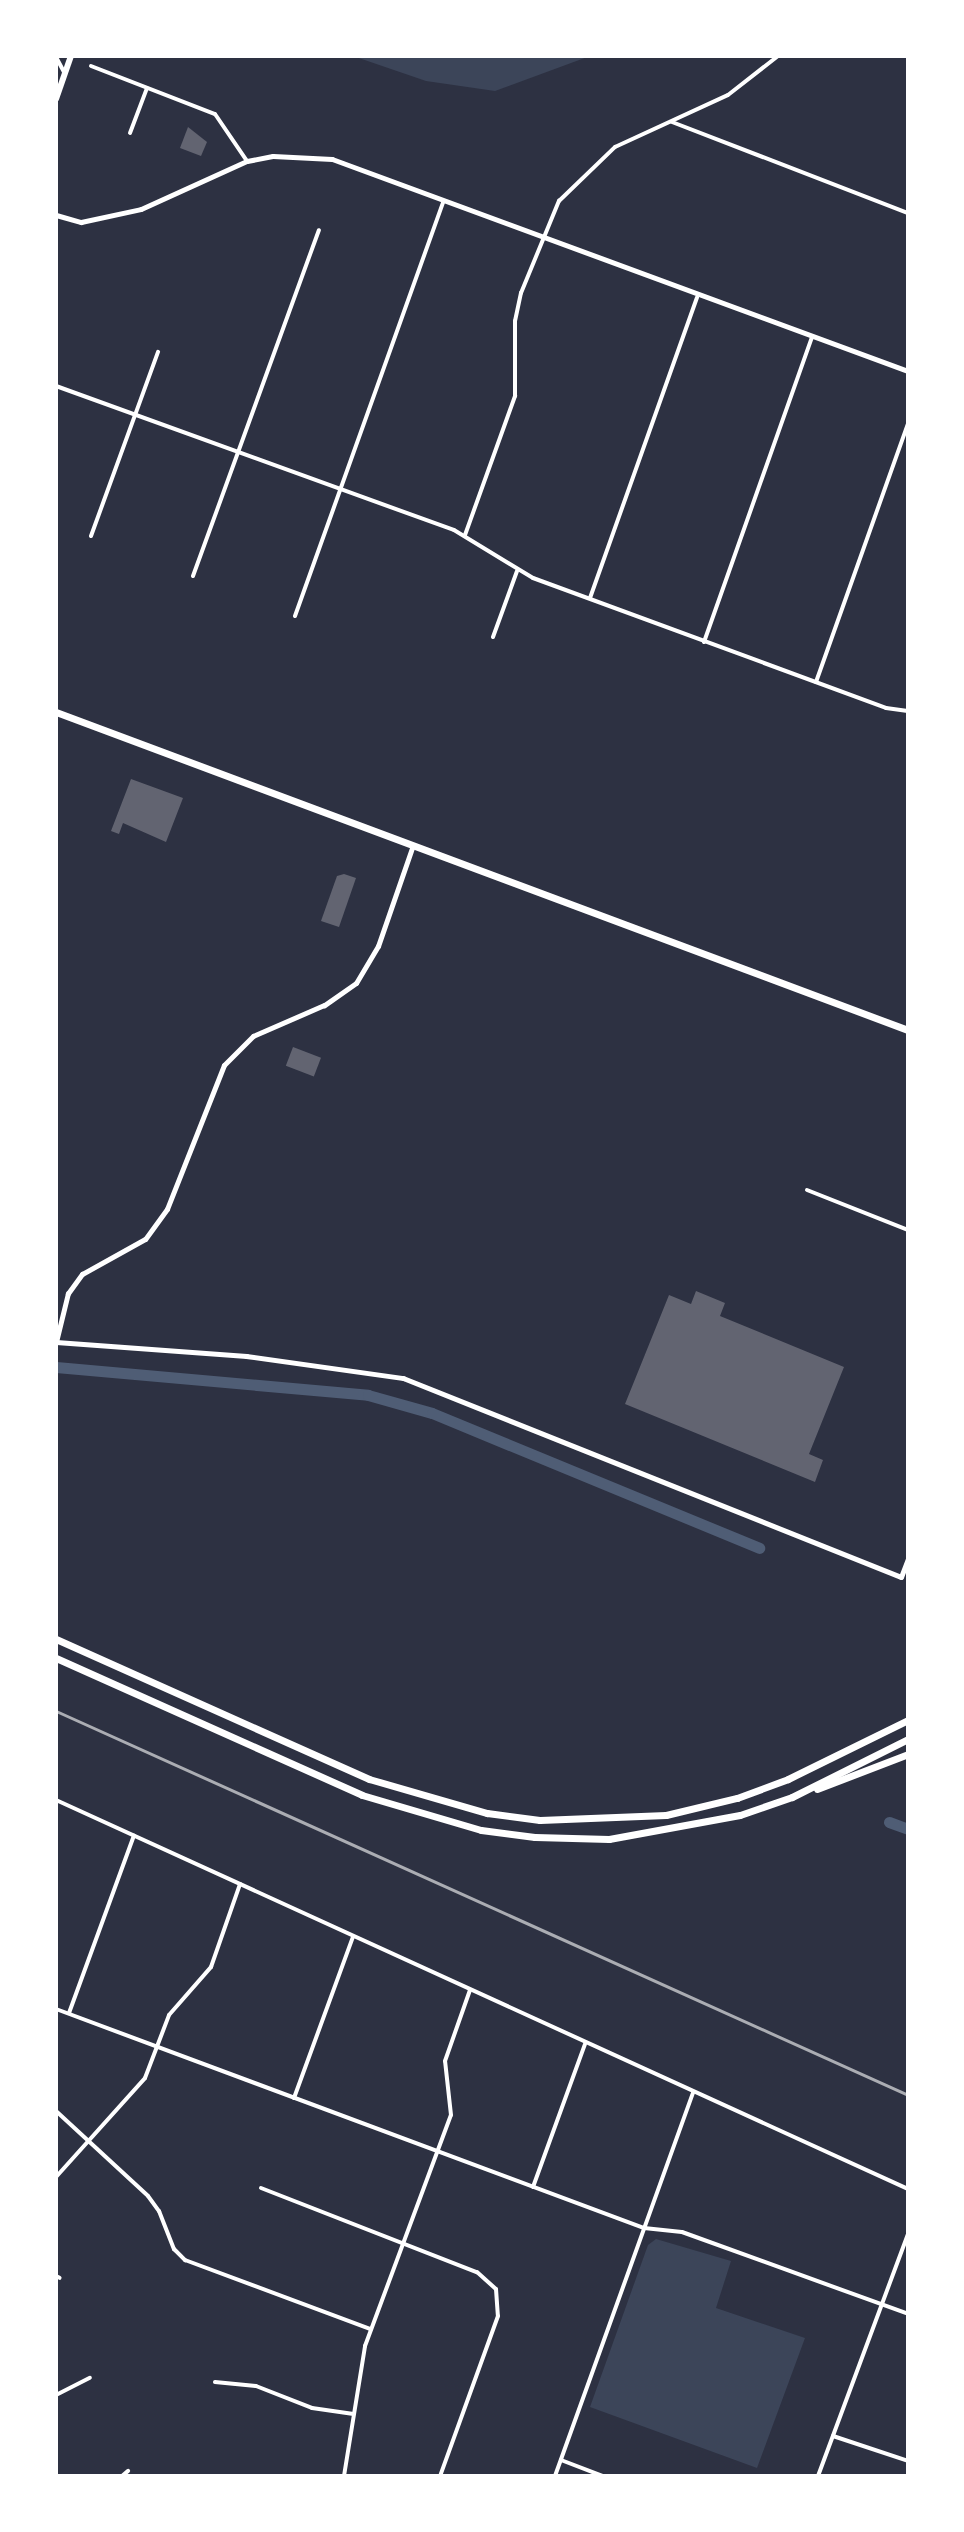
<!DOCTYPE html>
<style>
body{margin:0}
#map{position:relative;width:964px;height:2532px;overflow:hidden;background:#2d3142;font-family:Lora,serif}
div>[style]{position:absolute}
[style*='--x']{left:calc(var(--x)*1px);top:calc(var(--y)*1px);width:calc(var(--w)*1px);rotate:calc(var(--a)*1deg)}
.green>*{inset:0;background:#3c4559}
.canal>*{height:11px;margin:-5.5px;padding:0 5.5px;transform-origin:5.5px;border-radius:5.5px;background:#4f5d75}
.building>*{inset:0;background:#626471;transform-origin:0 0}
.minor>*{height:4px;margin:-2px;padding:0 2px;transform-origin:2px;border-radius:2px;background:#fff}
.tertiary>*{height:5px;margin:-2.5px;padding:0 2.5px;transform-origin:2.5px;border-radius:2.5px;background:#fff}
.secondary>*{height:6px;margin:-3px;padding:0 3px;transform-origin:3px;border-radius:3px;background:#fff}
.primary>*{height:7px;margin:-3.5px;padding:0 3.5px;transform-origin:3.5px;border-radius:3.5px;background:#fff}
.trunk>*{height:7px;margin:-3.5px;padding:0 3.5px;transform-origin:3.5px;border-radius:3.5px;background:#fff}
.rail>*{height:3px;margin:-1.5px;padding:0 1.5px;transform-origin:1.5px;border-radius:1.5px;background:#abadb3}
span{translate:-50% -50%;white-space:nowrap;text-align:center;line-height:1.15;-webkit-text-stroke:6px #fff;paint-order:stroke}
.frame{position:absolute;inset:0;border:58px solid #fff;pointer-events:none}
</style>
<div id="map">
<div class="green">
<div style="clip-path:polygon(353px 56px,590px 56px,495px 91px,426px 81px)"></div>
<div style="clip-path:polygon(656px 2239px,731px 2261px,716px 2308px,805px 2338px,757px 2468px,590px 2407px,648px 2245px)"></div>
</div>
<div class="canal">
<div style="--x:56;--y:1367;--w:313;--a:5.1"></div>
<div style="--x:368;--y:1395;--w:66;--a:15.7"></div>
<div style="--x:432;--y:1413;--w:354;--a:22.4"></div>
<div style="--x:889;--y:1822;--w:20;--a:20"></div>
</div>
<div class="building">
<div style="clip-path:polygon(188px 127px,207px 142px,201px 156px,180px 148px)"></div>
<div style="clip-path:polygon(131px 779px,183px 798px,166px 842px,123px 823px,119px 834px,111px 831px)"></div>
<div style="clip-path:polygon(344px 874px,356px 878px,339px 927px,321px 921px,337px 876px)"></div>
<div style="left:293px;top:1047px;width:30px;height:20px;rotate:21deg"></div>
<div style="clip-path:polygon(696px 1291px,725px 1303px,720px 1316px,844px 1367px,809px 1454px,823px 1460px,815px 1482px,625px 1404px,669px 1295px,691px 1304px)"></div>
</div>
<div class="minor">
<div style="--x:56;--y:57;--w:17;--a:62"></div>
<div style="--x:91;--y:66;--w:133;--a:21.2"></div>
<div style="--x:215;--y:114;--w:57;--a:55.8"></div>
<div style="--x:672;--y:122;--w:253;--a:21.1"></div>
<div style="--x:130;--y:133;--w:48;--a:-69.3"></div>
<div style="--x:56;--y:386;--w:423;--a:19.9"></div>
<div style="--x:454;--y:530;--w:92;--a:31.3"></div>
<div style="--x:533;--y:578;--w:376;--a:20.2"></div>
<div style="--x:886;--y:708;--w:22;--a:8"></div>
<div style="--x:465;--y:535;--w:148;--a:-70.2"></div>
<div style="--x:515;--y:396;--w:75;--a:-90"></div>
<div style="--x:515;--y:321;--w:29;--a:-78"></div>
<div style="--x:521;--y:293;--w:100;--a:-67.6"></div>
<div style="--x:559;--y:201;--w:78;--a:-44"></div>
<div style="--x:615;--y:147;--w:124;--a:-24.7"></div>
<div style="--x:728;--y:95;--w:63;--a:-38"></div>
<div style="--x:91;--y:536;--w:196;--a:-70"></div>
<div style="--x:193;--y:576;--w:368;--a:-70"></div>
<div style="--x:590;--y:598;--w:319;--a:-70.4"></div>
<div style="--x:295;--y:616;--w:439;--a:-70.3"></div>
<div style="--x:493;--y:637;--w:70;--a:-70"></div>
<div style="--x:704;--y:642;--w:324;--a:-70.5"></div>
<div style="--x:816;--y:682;--w:274;--a:-70.4"></div>
<div style="--x:807;--y:1190;--w:109;--a:21.6"></div>
<div style="--x:56;--y:1800;--w:937;--a:24.54"></div>
<div style="--x:56;--y:2009;--w:627;--a:20.43"></div>
<div style="--x:644;--y:2228;--w:38;--a:6"></div>
<div style="--x:682;--y:2232;--w:240;--a:19.9"></div>
<div style="--x:69;--y:2013;--w:189;--a:-69.9"></div>
<div style="--x:294;--y:2098;--w:171;--a:-69.9"></div>
<div style="--x:56;--y:2111;--w:125;--a:42.7"></div>
<div style="--x:148;--y:2196;--w:19;--a:54"></div>
<div style="--x:159;--y:2211;--w:41;--a:68.5"></div>
<div style="--x:174;--y:2249;--w:16;--a:45"></div>
<div style="--x:185;--y:2260;--w:198;--a:20.4"></div>
<div style="--x:56;--y:2177;--w:133;--a:-48"></div>
<div style="--x:145;--y:2078;--w:67;--a:-69.1"></div>
<div style="--x:169;--y:2015;--w:64;--a:-48.8"></div>
<div style="--x:211;--y:1967;--w:88;--a:-70.7"></div>
<div style="--x:533;--y:2187;--w:152;--a:-70"></div>
<div style="--x:261;--y:2188;--w:232;--a:21.3"></div>
<div style="--x:477;--y:2272;--w:25;--a:42"></div>
<div style="--x:496;--y:2289;--w:27;--a:86"></div>
<div style="--x:498;--y:2316;--w:170;--a:109.9"></div>
<div style="--x:56;--y:2276;--w:4;--a:27"></div>
<div style="--x:215;--y:2382;--w:41;--a:5.6"></div>
<div style="--x:256;--y:2386;--w:60;--a:21.4"></div>
<div style="--x:312;--y:2408;--w:42;--a:8.1"></div>
<div style="--x:56;--y:2395;--w:38;--a:-27"></div>
<div style="--x:833;--y:2436;--w:79;--a:18.4"></div>
<div style="--x:561;--y:2460;--w:45;--a:20.9"></div>
<div style="--x:122;--y:2476;--w:8;--a:-40"></div>
<div style="--x:344;--y:2476;--w:132;--a:-80.8"></div>
<div style="--x:365;--y:2346;--w:246;--a:-69.6"></div>
<div style="--x:451;--y:2115;--w:54;--a:-96.3"></div>
<div style="--x:445;--y:2061;--w:75;--a:-70.6"></div>
<div style="--x:555;--y:2476;--w:407;--a:-70.2"></div>
<div style="--x:818;--y:2476;--w:258;--a:-69.6"></div>
</div>
<div class="tertiary">
<div style="--x:56;--y:215;--w:26;--a:16"></div>
<div style="--x:81;--y:222;--w:61;--a:-12.2"></div>
<div style="--x:141;--y:209;--w:116;--a:-24.4"></div>
<div style="--x:247;--y:161;--w:26;--a:-11"></div>
<div style="--x:273;--y:156;--w:59;--a:2.9"></div>
<div style="--x:332;--y:159;--w:614;--a:20.21"></div>
<div style="--x:413;--y:845;--w:107;--a:109.1"></div>
<div style="--x:378;--y:946;--w:43;--a:120.7"></div>
<div style="--x:356;--y:983;--w:39;--a:145"></div>
<div style="--x:324;--y:1005;--w:77;--a:156.4"></div>
<div style="--x:253;--y:1036;--w:41;--a:135"></div>
<div style="--x:224;--y:1065;--w:155;--a:111.6"></div>
<div style="--x:167;--y:1209;--w:37;--a:126"></div>
<div style="--x:145;--y:1239;--w:72;--a:150.9"></div>
<div style="--x:82;--y:1274;--w:24;--a:126"></div>
<div style="--x:68;--y:1293;--w:50;--a:103.8"></div>
<div style="--x:56;--y:1342;--w:191;--a:4.2"></div>
<div style="--x:246;--y:1356;--w:159;--a:8"></div>
<div style="--x:403;--y:1378;--w:536;--a:21.78"></div>
<div style="--x:901;--y:1577;--w:19;--a:-69"></div>
</div>
<div class="secondary">
<div style="--x:56;--y:99;--w:46;--a:-70.8"></div>
</div>
<div class="primary">
<div style="--x:56;--y:712;--w:909;--a:20.47"></div>
</div>
<div class="trunk">
<div style="--x:56;--y:1639;--w:343;--a:24.1"></div>
<div style="--x:369;--y:1779;--w:123;--a:16.1"></div>
<div style="--x:487;--y:1813;--w:53;--a:7.5"></div>
<div style="--x:540;--y:1820;--w:126;--a:-2.3"></div>
<div style="--x:666;--y:1815;--w:73;--a:-13.5"></div>
<div style="--x:737;--y:1798;--w:54;--a:-20.4"></div>
<div style="--x:788;--y:1779;--w:134;--a:-26.2"></div>
<div style="--x:56;--y:1658;--w:335;--a:24.1"></div>
<div style="--x:362;--y:1795;--w:124;--a:16.4"></div>
<div style="--x:481;--y:1830;--w:54;--a:7.4"></div>
<div style="--x:535;--y:1837;--w:74;--a:1.5"></div>
<div style="--x:609;--y:1839;--w:133;--a:-10.4"></div>
<div style="--x:740;--y:1815;--w:55;--a:-19.1"></div>
<div style="--x:792;--y:1797;--w:130;--a:-26.6"></div>
<div style="--x:817;--y:1789;--w:97;--a:-21"></div>
</div>
<div class="rail">
<div style="--x:56;--y:1711;--w:935;--a:24.26"></div>
</div>
<div class="frame"></div>
</div>
